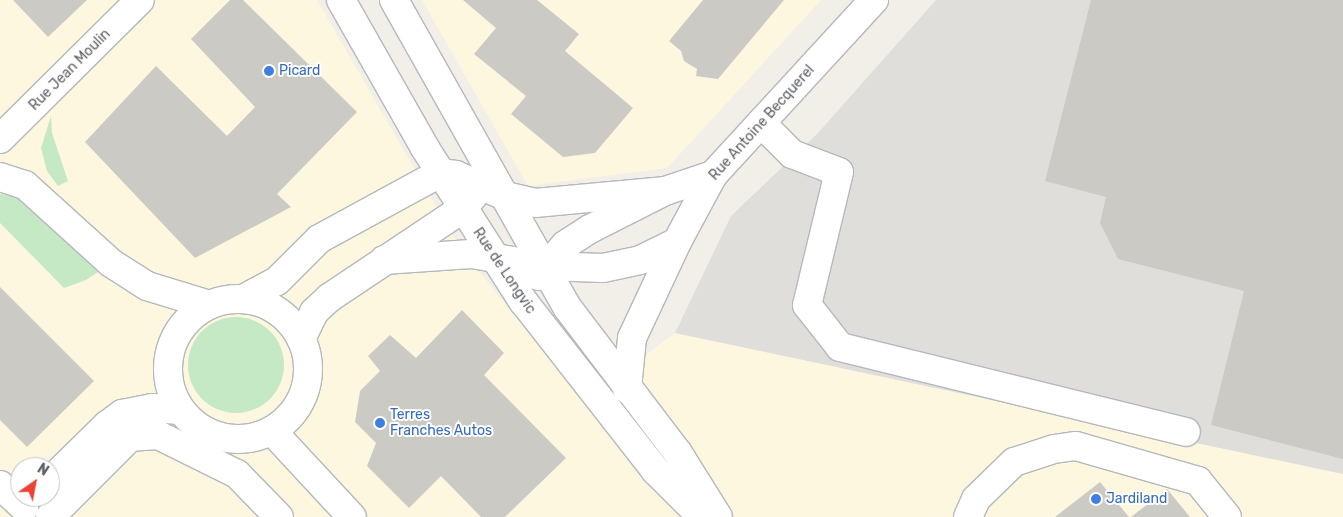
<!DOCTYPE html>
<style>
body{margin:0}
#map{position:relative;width:1343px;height:517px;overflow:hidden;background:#f1efe8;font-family:Rubik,sans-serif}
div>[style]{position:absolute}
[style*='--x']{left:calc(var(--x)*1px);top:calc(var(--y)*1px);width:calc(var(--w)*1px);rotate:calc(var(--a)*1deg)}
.commercial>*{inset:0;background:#fef7e0}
.industrial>*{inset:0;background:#e0deda}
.green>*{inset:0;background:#c5e8c5}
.round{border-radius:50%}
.building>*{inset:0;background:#cccac5}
.roads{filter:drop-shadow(1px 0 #b5b8bc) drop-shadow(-1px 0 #b5b8bc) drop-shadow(0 1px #b5b8bc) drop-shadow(0 -1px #b5b8bc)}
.minor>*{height:28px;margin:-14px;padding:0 14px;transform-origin:14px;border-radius:14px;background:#fff}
.minor>.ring{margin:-14px;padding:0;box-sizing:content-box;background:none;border:28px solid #fff;border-radius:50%}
.dots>*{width:14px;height:14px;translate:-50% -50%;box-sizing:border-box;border:2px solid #fff;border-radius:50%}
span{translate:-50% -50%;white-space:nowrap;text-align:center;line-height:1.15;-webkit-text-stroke:4px #fff;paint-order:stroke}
.street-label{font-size:14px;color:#5f6368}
.shop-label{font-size:14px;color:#366cbe}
.left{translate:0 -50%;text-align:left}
.north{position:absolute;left:10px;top:457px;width:50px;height:50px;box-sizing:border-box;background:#fff;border:1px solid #bfc1c3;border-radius:50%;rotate:33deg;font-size:14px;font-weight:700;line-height:20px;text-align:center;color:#5f6368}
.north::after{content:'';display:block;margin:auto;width:18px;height:22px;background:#ea4335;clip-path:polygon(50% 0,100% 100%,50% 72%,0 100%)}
</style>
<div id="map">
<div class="commercial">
<div style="clip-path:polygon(evenodd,0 0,317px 0,460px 248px,584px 401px,675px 333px,1343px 474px,1343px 517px,0 517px,0 0,20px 467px,50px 467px,50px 497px,20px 497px,20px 467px)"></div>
<div style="clip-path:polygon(422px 0,821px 0,667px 168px,528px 186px)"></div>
</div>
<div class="industrial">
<div style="clip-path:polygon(936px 0,1343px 0,1343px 474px,675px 333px,731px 216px,818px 133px)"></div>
</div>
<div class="green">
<div style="clip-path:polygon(51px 116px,52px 133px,68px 181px,58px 186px,47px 171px,41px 148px)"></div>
<div style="clip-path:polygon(0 194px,17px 197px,84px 255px,98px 272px,86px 280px,64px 288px,0 223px)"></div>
<div class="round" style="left:188px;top:317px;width:96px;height:96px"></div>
</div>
<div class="building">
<div style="clip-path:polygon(13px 0,87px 0,48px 37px)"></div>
<div style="clip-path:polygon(230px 0,243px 0,357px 112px,277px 194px,291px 207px,195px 258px,85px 142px,156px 66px,227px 136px,255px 107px,191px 39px)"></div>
<div style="clip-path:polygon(463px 0,537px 0,579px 34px,565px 51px,633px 108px,595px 153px,563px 157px,511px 114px,526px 96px,474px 54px,496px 28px)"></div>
<div style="clip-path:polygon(703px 0,784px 0,718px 79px,696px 76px,697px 69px,684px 61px,681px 51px,669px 41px)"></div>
<div style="clip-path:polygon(1091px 0,1343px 0,1343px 459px,1211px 425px,1244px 291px,1118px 259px,1100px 223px,1106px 197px,1045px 181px)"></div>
<div style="clip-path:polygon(0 287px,94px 381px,27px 447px,0 420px)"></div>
<div style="clip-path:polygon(462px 310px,504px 353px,484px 375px,566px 458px,505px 517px,481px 517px,441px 476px,409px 508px,367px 466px,376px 443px,355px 422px,360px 391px,380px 371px,368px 356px,390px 335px,416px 358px)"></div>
<div style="clip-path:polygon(1100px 482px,1129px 517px,1055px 517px)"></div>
<div style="clip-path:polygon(1167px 489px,1190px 517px,1131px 517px)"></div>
</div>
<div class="roads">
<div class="minor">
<div style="--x:341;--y:0;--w:170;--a:60.4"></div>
<div style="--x:425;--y:148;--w:182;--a:57.4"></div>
<div style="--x:523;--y:301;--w:216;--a:52"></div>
<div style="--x:656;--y:471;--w:65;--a:45"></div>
<div style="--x:394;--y:0;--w:352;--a:60.6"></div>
<div style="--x:567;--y:307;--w:183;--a:52.8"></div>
<div style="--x:678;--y:453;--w:75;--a:58"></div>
<div style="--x:761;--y:123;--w:44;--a:45"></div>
<div style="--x:792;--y:154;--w:50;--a:21"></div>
<div style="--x:839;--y:172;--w:137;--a:103.5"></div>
<div style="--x:807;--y:305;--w:53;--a:51.8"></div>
<div style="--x:840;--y:347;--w:356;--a:13.8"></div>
<div style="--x:0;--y:139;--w:197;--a:-44.8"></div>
<div style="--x:0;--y:177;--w:26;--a:18"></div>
<div style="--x:25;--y:185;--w:116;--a:42.2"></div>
<div style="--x:111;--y:263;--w:43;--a:32.6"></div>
<div style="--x:147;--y:286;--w:65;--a:17"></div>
<div style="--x:384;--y:260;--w:87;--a:-3.9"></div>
<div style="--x:471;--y:254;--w:74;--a:9.3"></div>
<div style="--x:544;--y:266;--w:59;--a:1.9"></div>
<div style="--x:603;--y:268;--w:38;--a:-12"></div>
<div style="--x:640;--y:260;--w:41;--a:-25.9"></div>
<div style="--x:677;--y:242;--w:76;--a:-61.8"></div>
<div style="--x:713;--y:175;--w:238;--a:-47.4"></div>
<div style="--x:538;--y:276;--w:41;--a:-48.9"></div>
<div style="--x:565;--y:245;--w:30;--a:-33"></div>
<div style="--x:590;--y:229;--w:84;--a:-26.9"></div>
<div style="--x:665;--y:191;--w:51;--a:-18.4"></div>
<div class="ring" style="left:168px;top:299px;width:112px;height:112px"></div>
<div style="--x:243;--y:299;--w:38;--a:-28"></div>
<div style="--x:277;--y:281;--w:59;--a:-45"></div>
<div style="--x:319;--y:239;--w:138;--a:-28.6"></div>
<div style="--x:440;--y:173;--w:16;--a:7"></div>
<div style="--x:456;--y:175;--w:53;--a:23.2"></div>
<div style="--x:505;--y:196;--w:31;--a:13"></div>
<div style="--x:535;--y:203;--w:131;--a:-5.3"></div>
<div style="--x:301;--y:339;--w:30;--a:-64"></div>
<div style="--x:314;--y:312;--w:21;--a:-43"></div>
<div style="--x:329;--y:298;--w:160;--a:-33.8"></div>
<div style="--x:462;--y:209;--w:18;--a:-49"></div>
<div style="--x:627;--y:389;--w:51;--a:-84.4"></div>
<div style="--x:632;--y:338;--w:106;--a:-64.9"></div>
<div style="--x:272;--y:431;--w:117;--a:47.1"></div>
<div style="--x:50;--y:481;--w:80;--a:-44.5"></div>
<div style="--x:107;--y:425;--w:19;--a:-36"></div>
<div style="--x:122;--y:414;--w:31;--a:-11"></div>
<div style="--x:152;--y:408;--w:28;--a:4"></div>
<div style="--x:0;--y:485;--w:33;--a:43"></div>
<div style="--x:50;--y:517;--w:113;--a:-45"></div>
<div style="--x:130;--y:437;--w:28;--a:-4"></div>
<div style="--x:158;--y:435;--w:88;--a:26.3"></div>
<div style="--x:237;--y:474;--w:60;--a:45.7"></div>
<div style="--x:968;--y:517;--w:20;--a:-66"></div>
<div style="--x:976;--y:499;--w:53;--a:-44.2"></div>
<div style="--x:1014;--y:462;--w:42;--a:-18"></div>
<div style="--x:1054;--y:449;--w:22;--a:-8"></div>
<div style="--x:1076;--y:446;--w:127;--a:16"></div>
<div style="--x:1198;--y:481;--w:46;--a:51.1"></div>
</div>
</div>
<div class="dots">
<div style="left:269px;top:71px;background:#3f7fe0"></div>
<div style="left:380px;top:423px;background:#3f7fe0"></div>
<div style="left:1096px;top:499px;background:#3f7fe0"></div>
</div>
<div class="street-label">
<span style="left:70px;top:70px;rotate:-45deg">Rue Jean Moulin</span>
<span style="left:762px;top:123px;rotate:-48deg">Rue Antoine Becquerel</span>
<span style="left:504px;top:271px;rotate:56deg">Rue de Longvic</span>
</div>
<div class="shop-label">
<span class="left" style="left:279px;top:71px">Picard</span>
<span class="left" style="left:390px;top:423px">Terres<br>Franches Autos</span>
<span class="left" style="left:1106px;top:499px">Jardiland</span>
</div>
<div class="north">N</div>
</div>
